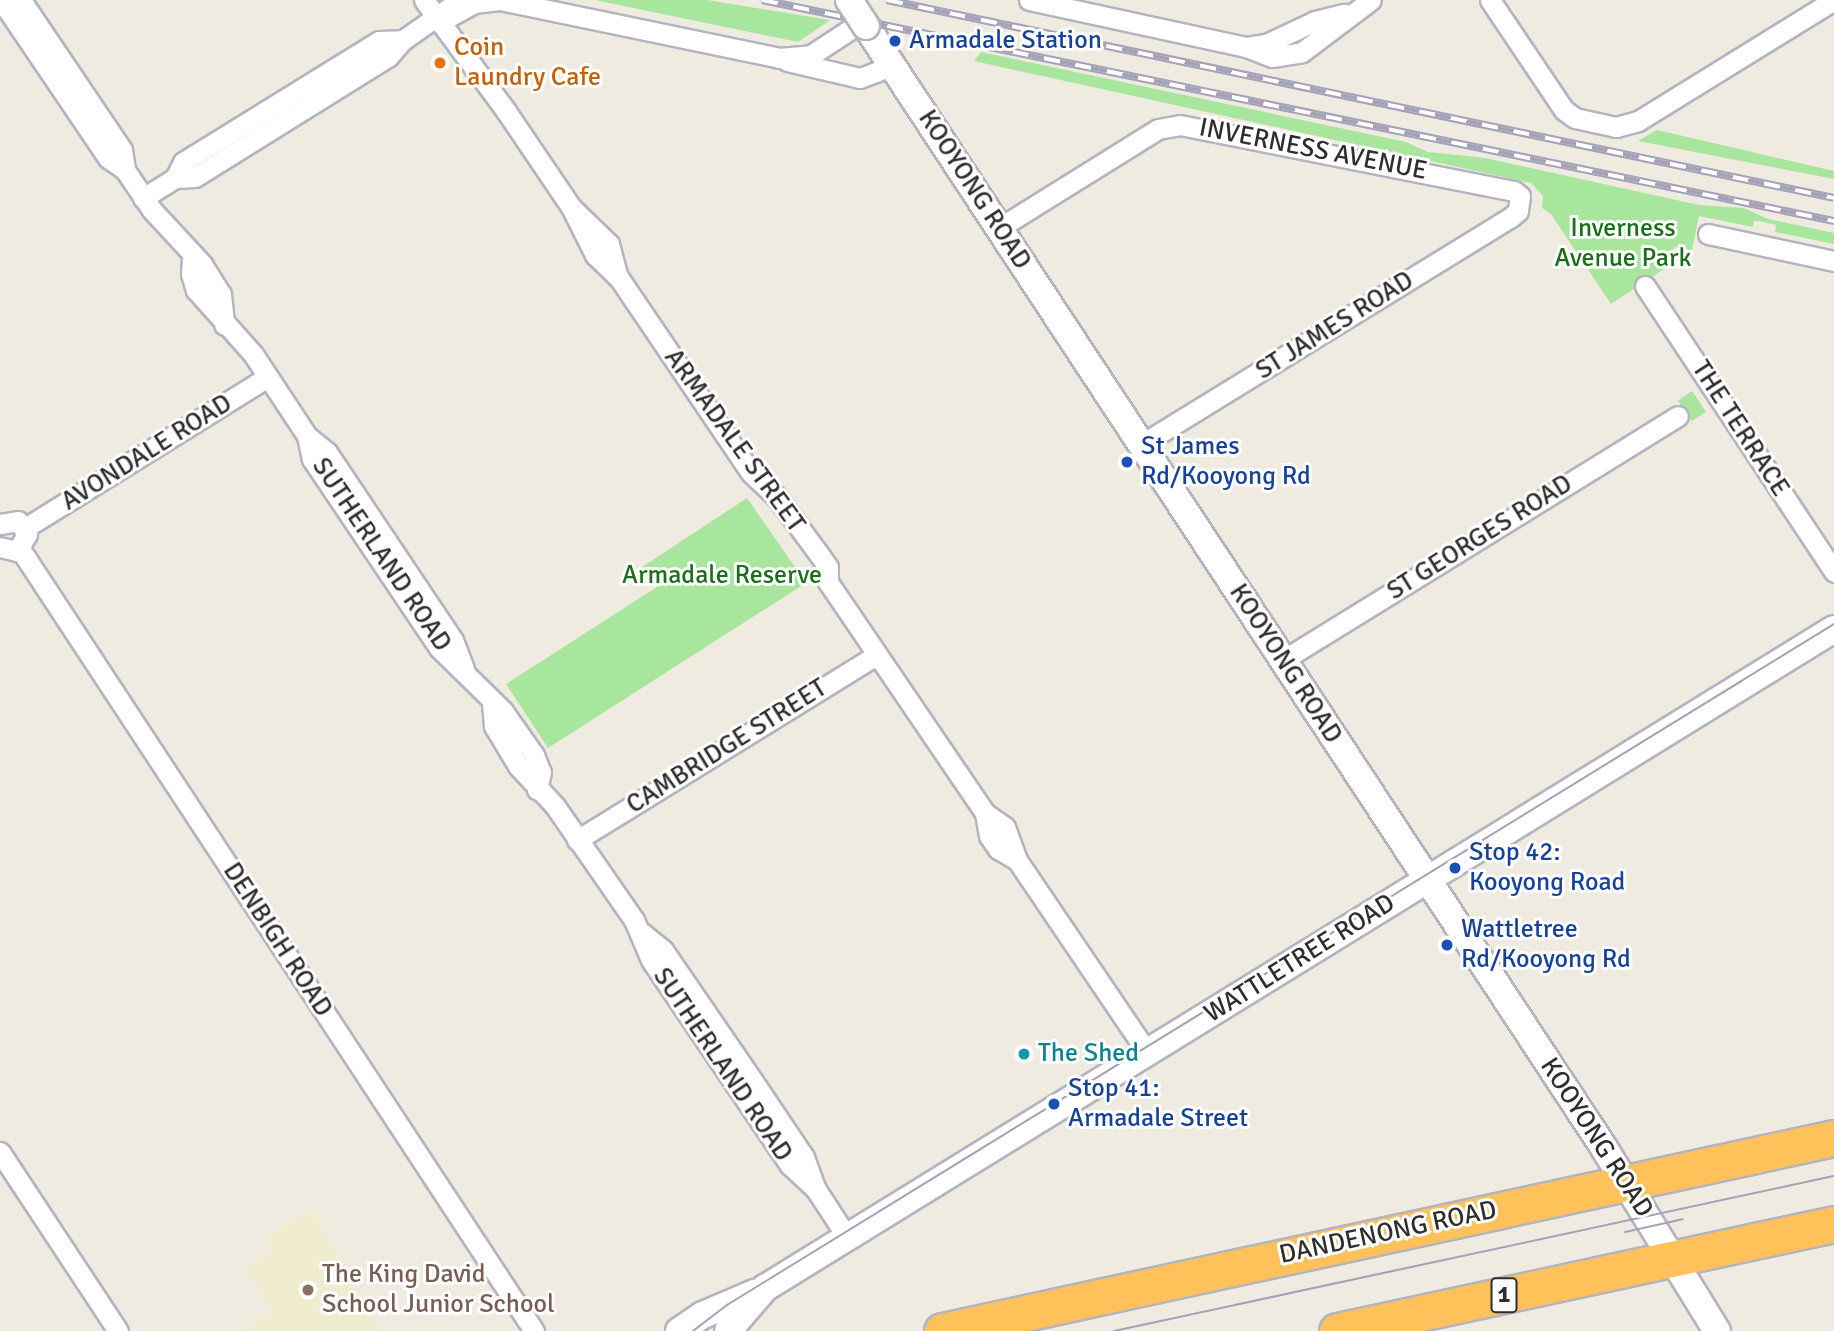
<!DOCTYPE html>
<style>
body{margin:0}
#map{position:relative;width:1834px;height:1331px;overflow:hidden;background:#efebe0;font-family:Signika,sans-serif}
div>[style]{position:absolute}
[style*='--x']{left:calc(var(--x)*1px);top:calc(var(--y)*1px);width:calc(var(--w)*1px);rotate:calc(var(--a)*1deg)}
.education>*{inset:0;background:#f0ecd0}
.green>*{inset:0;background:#a7e69c;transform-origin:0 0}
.building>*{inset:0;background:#cbc9be}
.roads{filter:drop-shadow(2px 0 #b4b4c1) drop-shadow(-2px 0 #b4b4c1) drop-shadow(0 2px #b4b4c1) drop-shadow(0 -2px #b4b4c1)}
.street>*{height:19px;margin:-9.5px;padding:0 9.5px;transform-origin:9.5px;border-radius:9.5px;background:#fff}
.secondary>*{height:26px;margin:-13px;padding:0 13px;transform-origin:13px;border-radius:13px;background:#fff}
.highway>*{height:35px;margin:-17.5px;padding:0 17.5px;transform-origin:17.5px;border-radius:17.5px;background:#ffc25b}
.tram>*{height:2px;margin:-1px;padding:0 1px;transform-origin:1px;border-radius:1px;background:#a3a2b8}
.rail>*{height:8px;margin-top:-4px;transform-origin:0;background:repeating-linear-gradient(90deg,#fff 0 16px,#a3a2b8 0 32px);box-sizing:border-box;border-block:2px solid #a3a2b8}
.bridges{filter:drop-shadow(2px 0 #b4b4c1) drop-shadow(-2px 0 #b4b4c1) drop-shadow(0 2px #b4b4c1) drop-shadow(0 -2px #b4b4c1)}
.secondary-bridge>*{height:26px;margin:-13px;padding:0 13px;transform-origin:13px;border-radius:13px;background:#fff}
.dots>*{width:19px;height:19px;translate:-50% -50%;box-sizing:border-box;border:4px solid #fff;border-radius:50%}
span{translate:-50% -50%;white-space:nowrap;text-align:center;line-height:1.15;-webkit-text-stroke:6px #fff;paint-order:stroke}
.shield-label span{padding:2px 5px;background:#fff;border:2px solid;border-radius:5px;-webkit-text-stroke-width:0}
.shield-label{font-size:24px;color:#2e2e2e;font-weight:700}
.transit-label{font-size:26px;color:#164399}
.left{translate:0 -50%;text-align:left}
.food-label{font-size:26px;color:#c56008}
.street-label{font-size:26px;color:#2e2e2e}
.park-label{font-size:26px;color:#1b6f1a}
.culture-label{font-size:26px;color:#0d838f}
.education-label{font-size:26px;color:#785e54}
</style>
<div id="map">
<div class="education">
<div style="clip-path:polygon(312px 1208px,382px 1331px,242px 1331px,272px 1312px,244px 1268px,272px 1250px,265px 1239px)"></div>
</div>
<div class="green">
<div style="clip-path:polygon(595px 0,707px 0,830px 20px,798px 42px)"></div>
<div style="clip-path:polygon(981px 52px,1406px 142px,1428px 152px,1485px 158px,1699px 205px,1744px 208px,1768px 219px,1834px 233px,1834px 244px,1775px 232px,1776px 225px,1759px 221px,1754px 221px,1753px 227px,1699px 216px,1692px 250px,1674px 247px,1670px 265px,1611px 304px,1551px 214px,1542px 208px,1543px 196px,1531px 183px,974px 61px)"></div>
<div style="clip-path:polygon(1657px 130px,1834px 171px,1834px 179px,1638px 141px)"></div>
<div style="left:1692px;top:391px;width:25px;height:17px;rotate:56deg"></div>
<div style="clip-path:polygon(747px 498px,806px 583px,548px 748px,506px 684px,657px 587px,642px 567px)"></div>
</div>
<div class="building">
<div style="clip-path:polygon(1027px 1046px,1033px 1055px,1021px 1061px,1016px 1053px)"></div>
</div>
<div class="roads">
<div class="street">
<div style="--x:1;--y:0;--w:191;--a:55.9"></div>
<div style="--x:108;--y:158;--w:21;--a:35"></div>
<div style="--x:125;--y:170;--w:48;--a:56"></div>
<div style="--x:152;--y:210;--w:74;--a:47.2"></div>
<div style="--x:202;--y:264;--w:36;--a:58"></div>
<div style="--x:221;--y:294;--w:31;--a:84"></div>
<div style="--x:21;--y:0;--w:181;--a:56"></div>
<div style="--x:122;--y:150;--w:20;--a:81"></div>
<div style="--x:424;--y:0;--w:138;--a:53.5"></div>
<div style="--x:506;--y:111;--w:116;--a:55.9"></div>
<div style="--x:571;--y:207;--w:54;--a:63.4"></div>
<div style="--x:595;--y:255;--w:33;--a:44"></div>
<div style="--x:619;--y:278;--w:235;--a:55.9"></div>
<div style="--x:751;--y:473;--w:34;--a:43"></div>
<div style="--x:776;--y:496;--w:76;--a:53.6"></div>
<div style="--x:821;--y:557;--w:12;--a:55"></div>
<div style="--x:828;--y:567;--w:15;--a:90"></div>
<div style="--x:828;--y:582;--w:279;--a:55.8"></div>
<div style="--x:985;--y:813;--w:24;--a:35"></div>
<div style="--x:1005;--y:827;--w:35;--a:70"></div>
<div style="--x:1017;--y:860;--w:232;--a:55.9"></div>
<div style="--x:500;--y:0;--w:285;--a:11.7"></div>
<div style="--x:779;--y:58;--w:32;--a:-5"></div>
<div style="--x:811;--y:55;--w:62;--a:-33.2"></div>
<div style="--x:1029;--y:0;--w:222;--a:12.2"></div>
<div style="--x:1246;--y:47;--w:28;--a:21"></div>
<div style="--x:1272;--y:57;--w:30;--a:-9"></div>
<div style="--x:1302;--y:52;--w:86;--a:-37"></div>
<div style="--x:1490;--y:0;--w:133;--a:56.1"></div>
<div style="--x:1564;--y:110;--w:14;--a:36"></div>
<div style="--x:1575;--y:118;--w:42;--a:12.4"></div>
<div style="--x:1616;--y:127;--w:23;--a:-15"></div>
<div style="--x:1638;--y:121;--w:230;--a:-31.7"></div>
<div style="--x:449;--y:17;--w:29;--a:-29"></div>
<div style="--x:474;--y:3;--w:25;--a:-7"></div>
<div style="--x:1246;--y:47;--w:20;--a:-9"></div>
<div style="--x:1266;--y:44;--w:54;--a:-25.1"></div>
<div style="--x:1315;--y:21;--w:30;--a:-14"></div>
<div style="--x:787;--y:61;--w:75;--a:13.1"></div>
<div style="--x:860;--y:78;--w:34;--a:-21"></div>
<div style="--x:175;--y:178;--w:18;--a:-63"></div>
<div style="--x:183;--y:162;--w:230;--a:-31.7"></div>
<div style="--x:379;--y:41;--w:24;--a:-2"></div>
<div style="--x:143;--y:198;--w:38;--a:-32"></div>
<div style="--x:175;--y:178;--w:20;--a:-3"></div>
<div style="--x:195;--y:177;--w:227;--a:-31.9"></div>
<div style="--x:388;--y:57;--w:23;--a:-49"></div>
<div style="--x:403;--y:40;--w:70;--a:-35.1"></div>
<div style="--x:573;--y:209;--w:50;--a:44.2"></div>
<div style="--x:609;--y:244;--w:34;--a:75"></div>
<div style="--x:999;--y:228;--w:187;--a:-31.9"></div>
<div style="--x:1158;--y:129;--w:22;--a:-10"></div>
<div style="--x:1180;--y:125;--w:340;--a:11.2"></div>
<div style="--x:1514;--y:191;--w:8;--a:40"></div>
<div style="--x:1520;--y:196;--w:15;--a:98"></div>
<div style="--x:1518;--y:211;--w:9;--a:139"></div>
<div style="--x:1511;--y:217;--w:435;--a:148.4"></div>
<div style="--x:1708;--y:234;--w:129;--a:12.1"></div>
<div style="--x:192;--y:257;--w:17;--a:93"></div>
<div style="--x:191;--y:274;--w:17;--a:73"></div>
<div style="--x:196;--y:290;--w:86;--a:48.3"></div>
<div style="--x:253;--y:354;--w:98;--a:56.6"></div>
<div style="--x:307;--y:436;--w:26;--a:39"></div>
<div style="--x:327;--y:452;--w:226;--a:56.2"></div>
<div style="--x:453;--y:640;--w:31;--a:69"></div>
<div style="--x:1645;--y:286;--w:343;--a:56.5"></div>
<div style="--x:307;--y:436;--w:24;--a:78"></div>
<div style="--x:312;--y:459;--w:228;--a:56.1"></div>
<div style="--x:439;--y:648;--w:90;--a:44.5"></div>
<div style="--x:503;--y:711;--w:54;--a:54.8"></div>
<div style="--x:534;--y:755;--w:18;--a:68"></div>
<div style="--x:541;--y:772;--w:18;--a:103"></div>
<div style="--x:0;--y:524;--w:18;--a:-9"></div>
<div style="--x:18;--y:521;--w:16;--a:55"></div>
<div style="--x:27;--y:534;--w:20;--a:120"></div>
<div style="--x:17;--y:551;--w:17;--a:-167"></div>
<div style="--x:25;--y:528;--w:286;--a:-31.9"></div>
<div style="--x:20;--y:549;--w:936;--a:56.68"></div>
<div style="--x:1283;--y:660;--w:464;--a:-31.7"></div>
<div style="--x:492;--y:703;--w:23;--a:85"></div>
<div style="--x:494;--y:726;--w:47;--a:59"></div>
<div style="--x:518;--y:766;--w:54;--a:47.2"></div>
<div style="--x:555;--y:806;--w:139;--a:55.3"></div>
<div style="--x:634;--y:920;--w:43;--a:67"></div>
<div style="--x:651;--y:960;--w:248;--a:55.9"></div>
<div style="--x:790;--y:1165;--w:34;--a:43"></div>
<div style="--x:985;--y:813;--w:23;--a:80"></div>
<div style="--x:989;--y:836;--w:16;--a:55"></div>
<div style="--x:998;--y:849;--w:22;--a:30"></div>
<div style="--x:577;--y:840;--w:352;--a:-31.7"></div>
<div style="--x:642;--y:933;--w:27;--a:39"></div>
<div style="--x:663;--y:950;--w:166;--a:55.5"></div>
<div style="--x:757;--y:1087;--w:84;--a:56.1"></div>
<div style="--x:804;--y:1157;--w:33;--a:70"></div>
<div style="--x:815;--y:1188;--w:59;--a:56.9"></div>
<div style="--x:0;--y:1152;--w:214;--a:56.6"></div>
</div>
<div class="secondary">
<div style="--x:866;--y:26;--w:1343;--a:56.66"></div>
<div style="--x:1604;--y:1148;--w:215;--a:58.3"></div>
<div style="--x:679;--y:1331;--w:29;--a:-34"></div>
<div style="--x:703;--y:1315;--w:56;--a:-23.3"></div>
<div style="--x:728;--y:1331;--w:57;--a:-49.3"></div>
<div style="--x:765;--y:1288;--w:1256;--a:-31.65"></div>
</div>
<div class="highway">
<div style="--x:942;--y:1331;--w:913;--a:-12.21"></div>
<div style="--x:1337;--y:1331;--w:508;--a:-12.15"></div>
</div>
</div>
<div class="tram">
<div style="--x:1625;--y:1232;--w:59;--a:-12.6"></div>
<div style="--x:693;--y:1331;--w:43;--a:-37.4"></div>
<div style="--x:727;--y:1305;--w:1300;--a:-31.6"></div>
<div style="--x:1114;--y:1331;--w:736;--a:-12.15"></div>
</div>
<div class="rail">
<div style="--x:762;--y:0;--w:1095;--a:11.65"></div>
<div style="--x:887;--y:0;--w:967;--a:11.81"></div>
</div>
<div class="bridges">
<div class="secondary-bridge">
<div style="--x:849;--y:0;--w:31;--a:57"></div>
</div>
</div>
<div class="dots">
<div style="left:895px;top:41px;background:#1a4fb4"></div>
<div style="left:440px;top:63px;background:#e8710a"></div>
<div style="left:1127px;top:462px;background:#1a4fb4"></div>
<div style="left:1455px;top:868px;background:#1a4fb4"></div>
<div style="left:1447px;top:945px;background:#1a4fb4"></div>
<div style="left:1024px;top:1054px;background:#0f9aa8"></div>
<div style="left:1054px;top:1104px;background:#1a4fb4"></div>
<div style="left:308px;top:1290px;background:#8d6e63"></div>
</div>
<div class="shield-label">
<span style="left:1504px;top:1295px">1</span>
</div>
<div class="transit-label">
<span class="left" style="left:909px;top:41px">Armadale Station</span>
<span class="left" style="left:1141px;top:462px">St James<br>Rd/Kooyong Rd</span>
<span class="left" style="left:1469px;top:868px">Stop 42:<br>Kooyong Road</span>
<span class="left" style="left:1461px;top:945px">Wattletree<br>Rd/Kooyong Rd</span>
<span class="left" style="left:1068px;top:1104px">Stop 41:<br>Armadale Street</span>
</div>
<div class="food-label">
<span class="left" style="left:454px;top:63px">Coin<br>Laundry Cafe</span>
</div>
<div class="street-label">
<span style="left:1313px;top:150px;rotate:11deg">INVERNESS AVENUE</span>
<span style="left:974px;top:190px;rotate:57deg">KOOYONG ROAD</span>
<span style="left:1335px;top:326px;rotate:-32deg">ST JAMES ROAD</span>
<span style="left:1740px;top:429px;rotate:57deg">THE TERRACE</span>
<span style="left:734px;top:441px;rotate:54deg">ARMADALE STREET</span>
<span style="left:147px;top:453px;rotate:-32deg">AVONDALE ROAD</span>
<span style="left:1480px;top:538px;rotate:-32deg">ST GEORGES ROAD</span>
<span style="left:381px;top:555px;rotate:56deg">SUTHERLAND ROAD</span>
<span style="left:1285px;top:664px;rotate:57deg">KOOYONG ROAD</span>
<span style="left:727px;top:747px;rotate:-32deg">CAMBRIDGE STREET</span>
<span style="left:277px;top:940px;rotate:57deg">DENBIGH ROAD</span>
<span style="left:1300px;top:959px;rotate:-32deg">WATTLETREE ROAD</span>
<span style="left:722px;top:1065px;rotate:56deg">SUTHERLAND ROAD</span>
<span style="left:1596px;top:1138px;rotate:57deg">KOOYONG ROAD</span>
<span style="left:1388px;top:1233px;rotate:-12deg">DANDENONG ROAD</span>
</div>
<div class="park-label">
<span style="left:1623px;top:244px">Inverness<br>Avenue Park</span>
<span style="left:722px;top:576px">Armadale Reserve</span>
</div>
<div class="culture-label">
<span class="left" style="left:1038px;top:1054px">The Shed</span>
</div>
<div class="education-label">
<span class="left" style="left:322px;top:1290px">The King David<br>School Junior School</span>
</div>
</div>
